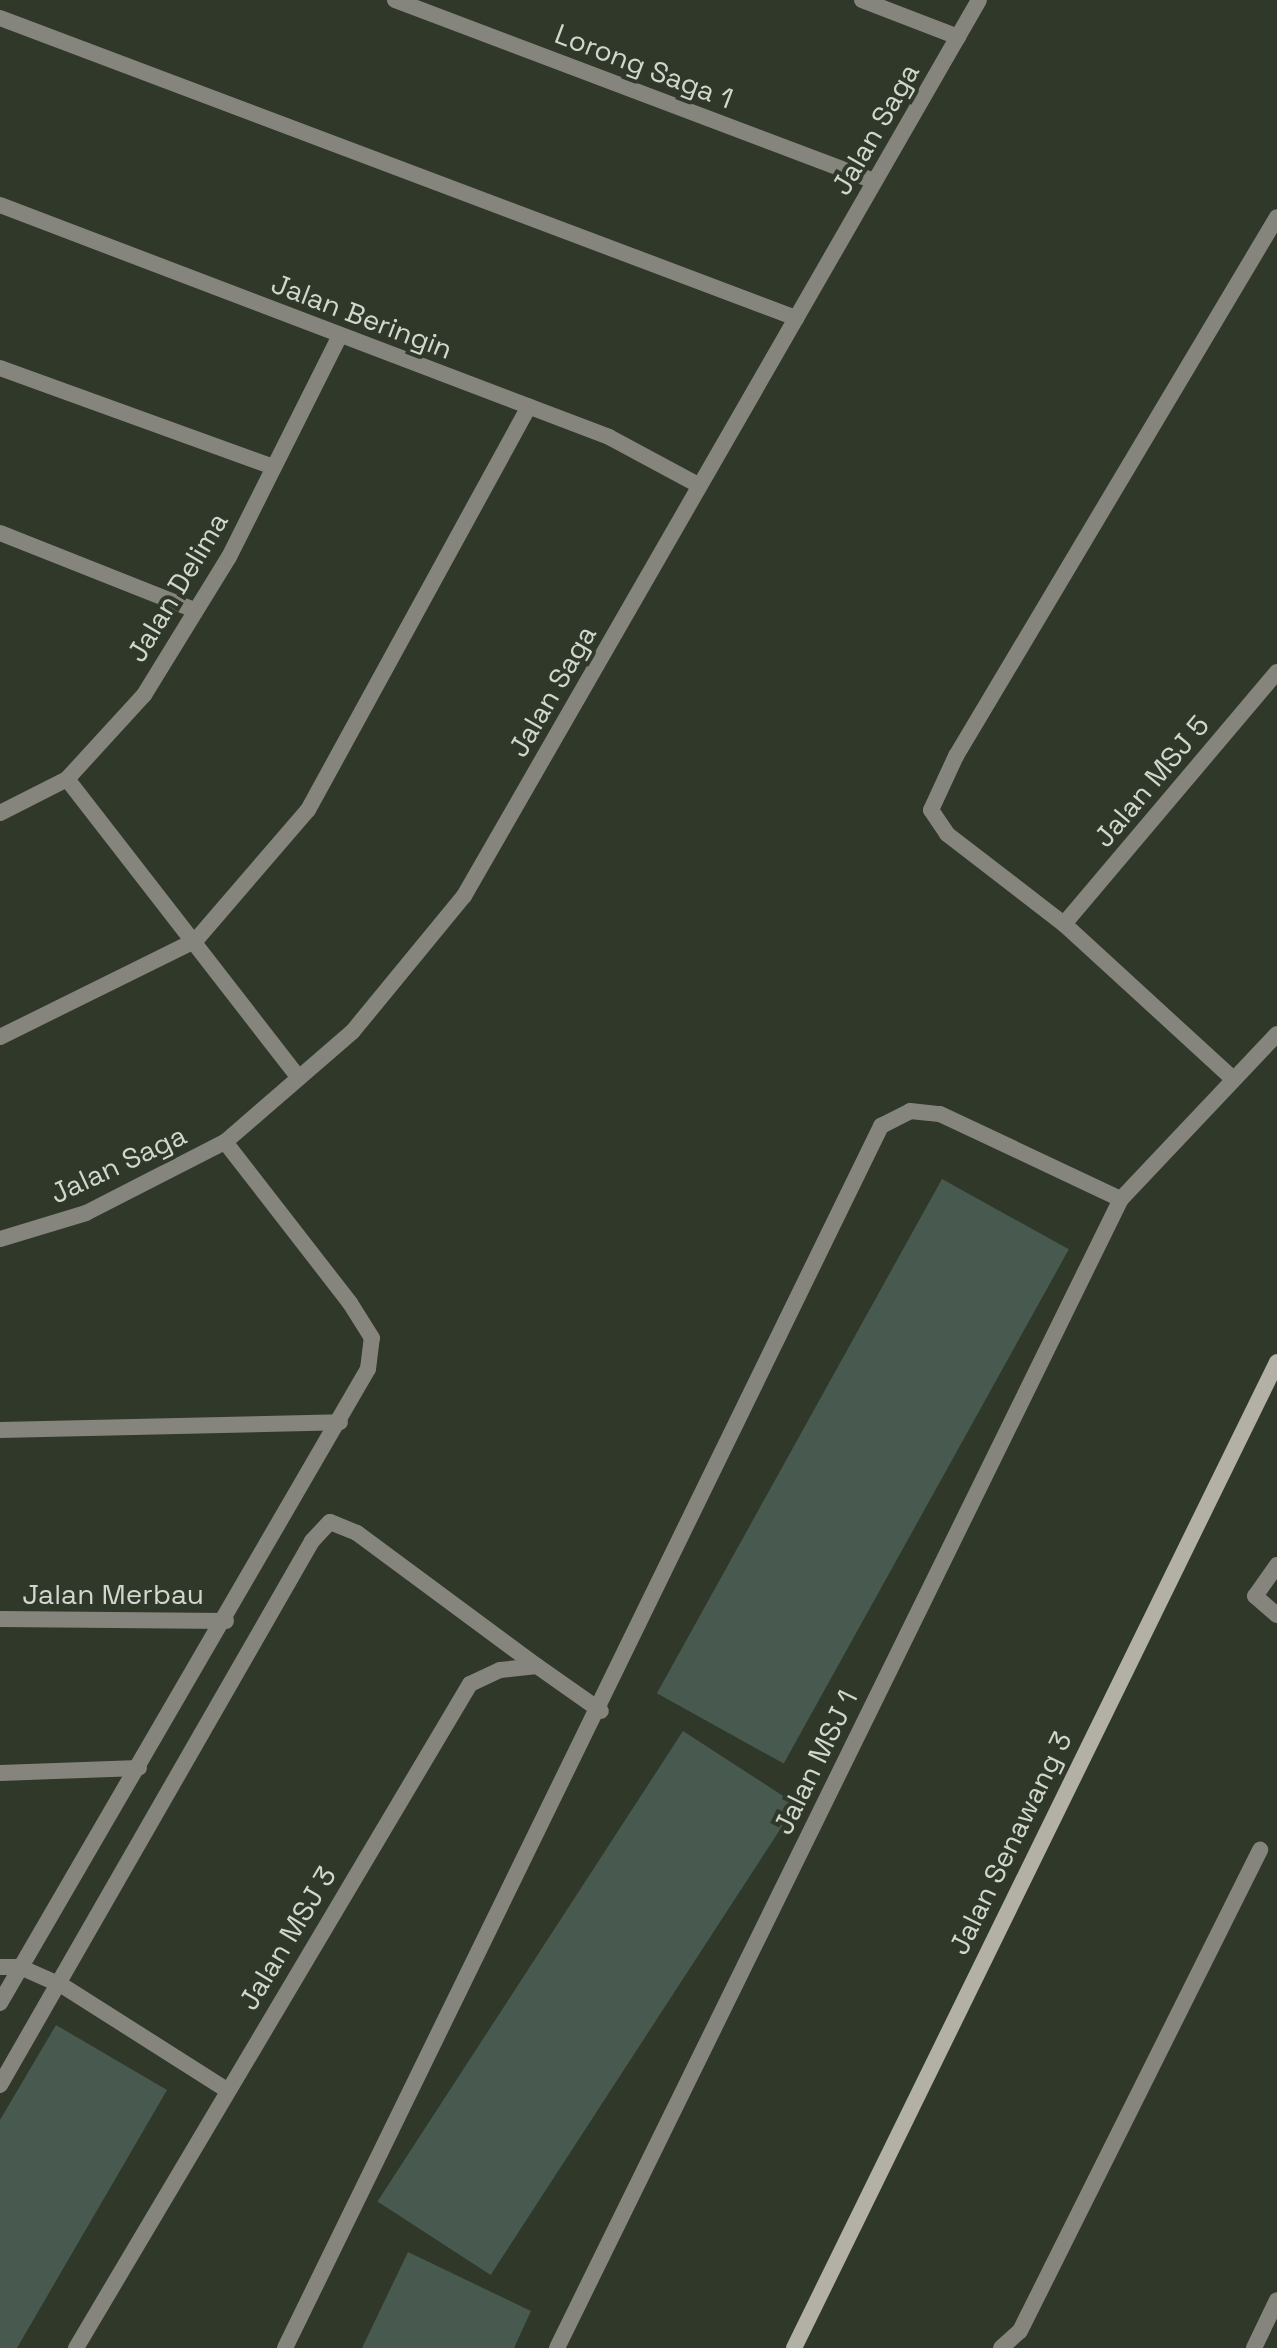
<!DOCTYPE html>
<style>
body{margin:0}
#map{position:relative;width:1277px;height:2348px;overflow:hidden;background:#30382a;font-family:"Space Grotesk",sans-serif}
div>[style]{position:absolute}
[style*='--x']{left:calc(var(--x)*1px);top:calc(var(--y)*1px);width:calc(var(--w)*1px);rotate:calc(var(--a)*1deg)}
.building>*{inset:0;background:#485950;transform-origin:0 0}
.lane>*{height:16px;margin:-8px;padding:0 8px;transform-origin:8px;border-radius:8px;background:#85857d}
.street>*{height:16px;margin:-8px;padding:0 8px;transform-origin:8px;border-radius:8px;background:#85857d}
.secondary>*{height:16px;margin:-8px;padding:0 8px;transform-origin:8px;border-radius:8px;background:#b3b1a5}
span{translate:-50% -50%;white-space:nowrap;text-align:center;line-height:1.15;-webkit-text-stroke:8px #30382a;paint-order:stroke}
.street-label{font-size:28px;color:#d2d7ce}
</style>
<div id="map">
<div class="building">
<div style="left:942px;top:1179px;width:145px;height:588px;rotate:29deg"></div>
<div style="left:683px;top:1731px;width:135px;height:561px;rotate:33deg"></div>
<div style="clip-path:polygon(56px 2025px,167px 2090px,17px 2348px,0 2348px,0 2120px)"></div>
<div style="clip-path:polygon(408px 2252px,531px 2311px,514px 2348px,362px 2348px)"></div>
</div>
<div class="lane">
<div style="--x:862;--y:0;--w:103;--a:21.1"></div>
<div style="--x:0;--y:18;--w:851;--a:20.65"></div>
<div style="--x:0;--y:368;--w:290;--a:19.9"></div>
<div style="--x:67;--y:779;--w:378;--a:52.2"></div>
<div style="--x:931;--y:810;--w:60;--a:-65.2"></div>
<div style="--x:956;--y:756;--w:627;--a:-59.22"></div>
<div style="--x:0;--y:1037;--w:219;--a:-26.3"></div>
<div style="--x:196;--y:940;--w:172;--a:-49.3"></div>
<div style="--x:308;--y:810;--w:460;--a:-61.3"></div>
<div style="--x:0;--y:1430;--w:340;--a:-1.3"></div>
<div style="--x:1277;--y:1565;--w:38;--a:125"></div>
<div style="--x:1255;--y:1596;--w:29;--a:41"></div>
<div style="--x:0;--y:1773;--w:139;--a:-2.1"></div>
<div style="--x:0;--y:2085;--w:627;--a:-60.16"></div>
<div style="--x:312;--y:1541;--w:26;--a:-47"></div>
<div style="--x:330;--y:1522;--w:29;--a:22"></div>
<div style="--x:357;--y:1533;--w:224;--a:36.5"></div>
<div style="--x:1001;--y:2348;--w:25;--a:-42"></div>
<div style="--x:1020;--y:2331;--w:538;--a:-63.48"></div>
<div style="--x:1254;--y:2348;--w:53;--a:-64.4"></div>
</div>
<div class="street">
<div style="--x:395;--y:0;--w:512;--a:20.7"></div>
<div style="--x:0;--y:205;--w:652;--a:20.85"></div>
<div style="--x:609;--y:437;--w:103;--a:28.3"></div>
<div style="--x:0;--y:533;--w:206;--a:21.6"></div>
<div style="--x:931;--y:810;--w:29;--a:56"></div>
<div style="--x:947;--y:834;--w:148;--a:37.6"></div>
<div style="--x:1064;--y:924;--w:225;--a:42.5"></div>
<div style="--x:0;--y:813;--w:75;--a:-26.9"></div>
<div style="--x:67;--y:779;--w:114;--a:-47.5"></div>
<div style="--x:144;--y:695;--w:162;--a:-58.4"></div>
<div style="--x:229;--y:557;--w:248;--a:-63.4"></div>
<div style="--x:1064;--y:924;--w:330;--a:-49.8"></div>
<div style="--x:0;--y:1239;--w:90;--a:-16.8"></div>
<div style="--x:86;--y:1213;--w:156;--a:-27.1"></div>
<div style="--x:225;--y:1142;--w:169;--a:-40.9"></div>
<div style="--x:353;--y:1031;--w:175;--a:-50.6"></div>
<div style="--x:464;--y:896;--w:1033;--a:-60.11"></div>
<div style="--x:0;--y:1619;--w:226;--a:0.5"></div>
<div style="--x:0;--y:1967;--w:20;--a:0"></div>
<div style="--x:20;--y:1967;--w:47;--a:23.8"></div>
<div style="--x:63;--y:1986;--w:194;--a:32.4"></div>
<div style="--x:0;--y:2003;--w:733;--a:-59.87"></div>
<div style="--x:368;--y:1369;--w:31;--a:-83"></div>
<div style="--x:372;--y:1338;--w:41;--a:-122.2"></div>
<div style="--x:350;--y:1303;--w:204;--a:-127.8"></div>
<div style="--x:76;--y:2348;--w:772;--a:-59.32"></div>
<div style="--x:470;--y:1684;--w:33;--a:-25"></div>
<div style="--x:500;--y:1670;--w:37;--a:-6"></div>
<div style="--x:537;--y:1666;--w:78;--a:35.1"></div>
<div style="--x:285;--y:2348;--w:1360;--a:-64"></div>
<div style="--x:881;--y:1126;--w:33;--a:-27"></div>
<div style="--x:910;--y:1111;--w:30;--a:6"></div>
<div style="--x:940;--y:1114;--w:200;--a:25.2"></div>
<div style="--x:557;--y:2348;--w:1280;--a:-63.86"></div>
<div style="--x:1121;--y:1199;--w:227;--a:-46.6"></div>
</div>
<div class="secondary">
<div style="--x:794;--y:2348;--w:1098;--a:-63.9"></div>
</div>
<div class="street-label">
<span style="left:644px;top:66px;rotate:21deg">Lorong Saga 1</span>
<span style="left:875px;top:129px;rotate:-60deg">Jalan Saga</span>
<span style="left:362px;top:316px;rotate:21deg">Jalan Beringin</span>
<span style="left:177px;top:587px;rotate:-59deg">Jalan Delima</span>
<span style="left:552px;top:691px;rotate:-60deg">Jalan Saga</span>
<span style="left:1151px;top:781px;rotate:-50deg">Jalan MSJ 5</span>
<span style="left:118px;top:1164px;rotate:-25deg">Jalan Saga</span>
<span style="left:113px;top:1594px">Jalan Merbau</span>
<span style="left:815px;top:1762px;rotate:-64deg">Jalan MSJ 1</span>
<span style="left:1010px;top:1843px;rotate:-64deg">Jalan Senawang 3</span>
<span style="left:287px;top:1938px;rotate:-59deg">Jalan MSJ 3</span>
</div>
</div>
